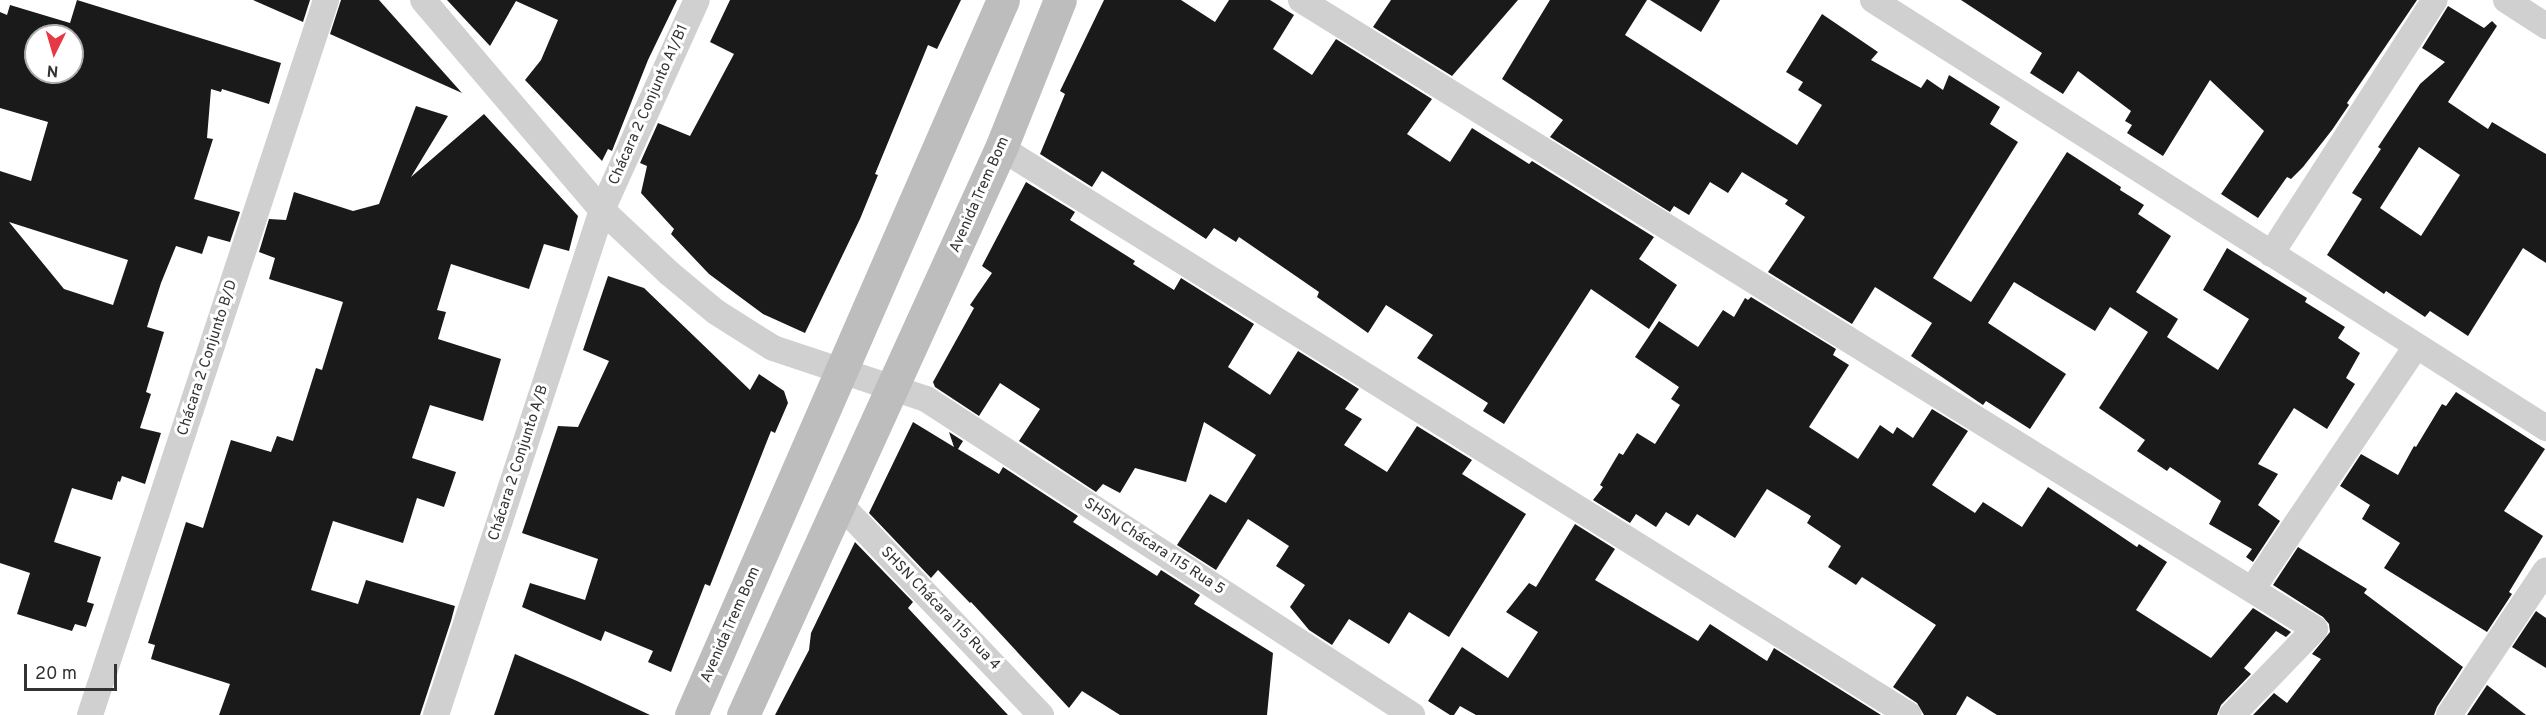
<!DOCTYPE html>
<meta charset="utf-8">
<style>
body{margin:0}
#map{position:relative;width:2546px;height:715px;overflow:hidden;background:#fff;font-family:Overpass,sans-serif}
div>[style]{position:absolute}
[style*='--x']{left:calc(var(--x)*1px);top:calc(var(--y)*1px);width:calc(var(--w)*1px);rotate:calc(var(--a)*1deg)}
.building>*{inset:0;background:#1a1a1a}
.street>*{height:26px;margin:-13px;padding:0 13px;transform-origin:13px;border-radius:13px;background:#d0d0d0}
.secondary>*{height:33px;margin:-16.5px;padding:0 16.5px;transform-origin:16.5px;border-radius:16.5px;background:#bdbdbd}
span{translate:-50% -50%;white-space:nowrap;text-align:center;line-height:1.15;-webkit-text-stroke:6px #fff;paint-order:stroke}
.street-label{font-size:15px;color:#333}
.north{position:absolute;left:24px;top:24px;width:60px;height:60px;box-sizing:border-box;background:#fff;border:2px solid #adadad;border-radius:50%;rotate:185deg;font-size:16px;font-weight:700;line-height:24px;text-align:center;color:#333}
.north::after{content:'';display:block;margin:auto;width:21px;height:27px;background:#e63946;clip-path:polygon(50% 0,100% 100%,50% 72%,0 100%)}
.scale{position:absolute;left:24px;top:664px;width:93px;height:27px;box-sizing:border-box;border:3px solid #333;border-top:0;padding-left:8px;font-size:18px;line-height:21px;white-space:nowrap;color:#333;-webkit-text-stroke:4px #fff;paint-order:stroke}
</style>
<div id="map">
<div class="building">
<div style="clip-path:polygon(evenodd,77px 0,281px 63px,269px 104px,222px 89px,221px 92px,211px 89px,207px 138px,213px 139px,194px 199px,240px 212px,230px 242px,208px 236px,202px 254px,176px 246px,161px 283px,147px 327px,164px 332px,146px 392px,151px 394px,140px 428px,161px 433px,145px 484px,122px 476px,120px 482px,118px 481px,112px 500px,72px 488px,54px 542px,101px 557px,87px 602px,94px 604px,86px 627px,75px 624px,72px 631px,17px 614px,30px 573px,0 563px,0 171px,31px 181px,48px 122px,0 108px,0 12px,7px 15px,10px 5px,70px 23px,77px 0,36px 36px,72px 36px,72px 72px,36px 72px,36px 36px,77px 0,9px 222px,128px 260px,113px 305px,64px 289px,9px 222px)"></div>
<div style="clip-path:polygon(253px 0,310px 0,303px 22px)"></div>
<div style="clip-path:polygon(341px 0,379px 0,462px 93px,330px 34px)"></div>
<div style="clip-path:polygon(447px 0,677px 0,648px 60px,612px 151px,608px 149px,602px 161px,525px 80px,541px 60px,558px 20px,516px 1px,490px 46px)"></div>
<div style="clip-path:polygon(730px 0,961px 0,937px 49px,928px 45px,875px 174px,878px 175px,860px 219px,805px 333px,763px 314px,709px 274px,671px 234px,674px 229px,641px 193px,647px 166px,640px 163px,658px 123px,690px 136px,734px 54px,710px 42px)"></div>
<div style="clip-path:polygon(1104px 0,1181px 0,1215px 22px,1229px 0,1270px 0,1294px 15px,1273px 49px,1312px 75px,1336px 39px,1432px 99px,1407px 134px,1450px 162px,1472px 128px,1529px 164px,1532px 161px,1654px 237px,1639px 259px,1677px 285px,1649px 329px,1591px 289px,1504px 424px,1483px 411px,1488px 403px,1417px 358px,1433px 335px,1386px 305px,1368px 333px,1317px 297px,1319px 292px,1239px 237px,1236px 242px,1214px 228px,1206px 239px,1102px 171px,1092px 187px,1040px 154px,1065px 94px,1060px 91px)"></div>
<div style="clip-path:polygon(1391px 0,1518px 0,1452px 76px,1373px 27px)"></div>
<div style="clip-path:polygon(1550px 0,1647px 0,1625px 35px,1797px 145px,1822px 105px,1798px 90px,1803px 82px,1786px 72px,1822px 14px,1878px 52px,1871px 60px,1921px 88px,1927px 79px,1943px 90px,1949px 75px,2000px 107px,1990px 124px,2018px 142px,1933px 278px,1971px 302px,2067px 152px,2121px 187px,2120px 190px,2144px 205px,2138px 214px,2171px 236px,2136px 292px,2178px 319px,2167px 337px,2218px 370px,2249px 319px,2203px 290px,2227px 248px,2307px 298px,2305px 302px,2345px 327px,2338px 338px,2360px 353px,2346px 378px,2355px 384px,2327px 429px,2294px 408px,2258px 464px,2278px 474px,2258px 505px,2280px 521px,2253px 562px,2246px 557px,2252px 549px,2209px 524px,2221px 501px,2170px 467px,2167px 471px,2137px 451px,2145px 440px,2099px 408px,2148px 332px,2110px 307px,2095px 331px,2014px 282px,1988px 323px,2066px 374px,2030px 429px,1986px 401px,1983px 405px,1911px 356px,1932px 323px,1875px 287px,1852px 324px,1768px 272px,1805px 217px,1785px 204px,1788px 200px,1742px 172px,1728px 193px,1710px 182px,1689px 215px,1674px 206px,1670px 212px,1550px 137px,1563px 120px,1502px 79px)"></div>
<div style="clip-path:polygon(1650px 0,1720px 0,1701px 32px)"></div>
<div style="clip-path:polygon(1961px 0,2417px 0,2347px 103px,2349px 105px,2332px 130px,2303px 167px,2291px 179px,2287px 177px,2258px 218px,2221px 194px,2264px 131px,2210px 80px,2163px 156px,2127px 133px,2132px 125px,2125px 121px,2131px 111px,2078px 71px,2063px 94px,2030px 73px,2042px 53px)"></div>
<div style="clip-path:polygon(evenodd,2448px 6px,2484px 28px,2492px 21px,2497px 26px,2448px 102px,2488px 129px,2492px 122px,2546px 154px,2546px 263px,2523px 248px,2468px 336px,2430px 311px,2425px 317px,2386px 291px,2384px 294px,2327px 255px,2362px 199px,2352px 193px,2381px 149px,2378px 147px,2420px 84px,2445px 62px,2422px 48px,2448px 6px,2419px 147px,2460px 175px,2421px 236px,2380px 208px,2419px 147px)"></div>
<div style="clip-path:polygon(416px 106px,448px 116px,411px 177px,484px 114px,578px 216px,569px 251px,544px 244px,529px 289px,451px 264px,437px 310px,446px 312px,438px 339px,501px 359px,483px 421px,430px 405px,412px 458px,456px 472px,444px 507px,417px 498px,403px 543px,333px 521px,311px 590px,358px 604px,366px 580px,455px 606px,451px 621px,420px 715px,219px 715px,230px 684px,151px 659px,155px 645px,148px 643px,186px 522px,203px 528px,231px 440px,271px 452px,277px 436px,293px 441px,316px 368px,322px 370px,343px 302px,269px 279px,275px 258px,259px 252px,269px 219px,286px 220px,294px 192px,353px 211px,379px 204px)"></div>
<div style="clip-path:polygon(1026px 182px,1075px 212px,1070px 220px,1135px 261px,1133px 264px,1174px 290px,1181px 278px,1254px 324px,1228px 367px,1270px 395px,1298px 351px,1359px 389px,1345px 409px,1362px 419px,1344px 445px,1387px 472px,1417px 426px,1472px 460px,1462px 474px,1526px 514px,1449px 637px,1409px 612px,1389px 644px,1349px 619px,1332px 645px,1309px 630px,1290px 607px,1305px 585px,1276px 566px,1289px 546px,1248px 519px,1216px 570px,1177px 545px,1210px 494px,1226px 503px,1256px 455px,1204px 422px,1186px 482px,1135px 468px,1120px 493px,1103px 484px,1096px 492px,1019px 441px,1040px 409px,1000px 383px,979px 416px,935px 387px,933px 382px,974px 308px,970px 305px,992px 273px,982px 266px)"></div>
<div style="clip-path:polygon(608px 276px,644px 288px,750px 390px,759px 374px,784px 391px,788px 403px,775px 433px,771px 431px,710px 586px,705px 584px,671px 672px,648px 662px,653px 651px,605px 631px,601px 641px,522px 607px,530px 583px,585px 600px,598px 559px,522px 533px,558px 426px,578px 427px,609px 361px,583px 350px)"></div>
<div style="clip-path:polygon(1751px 297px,1836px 349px,1833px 355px,1849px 365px,1809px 427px,1858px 459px,1880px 425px,1893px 434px,1897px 427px,1913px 438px,1932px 409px,1968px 431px,1932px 485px,1975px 513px,1983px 502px,2022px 527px,2048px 487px,2137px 547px,2139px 544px,2167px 562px,2136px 610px,2211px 658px,2253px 608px,2291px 632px,2286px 637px,2276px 631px,2244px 668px,2251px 674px,2221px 705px,2217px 715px,1997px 715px,1967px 696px,1956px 715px,1924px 715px,1917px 703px,1893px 687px,1936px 625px,1862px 577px,1856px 585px,1828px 567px,1841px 546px,1807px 523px,1811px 516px,1767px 489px,1735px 538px,1697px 514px,1689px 526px,1666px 512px,1656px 527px,1636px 514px,1630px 523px,1593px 500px,1603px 487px,1600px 485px,1619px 453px,1623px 455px,1637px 433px,1655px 444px,1680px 405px,1671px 399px,1679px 387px,1635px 357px,1659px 321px,1698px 347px,1723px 310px,1734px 317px,1745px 298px,1748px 300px)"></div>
<div style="clip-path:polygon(2456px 392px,2545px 449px,2504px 511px,2543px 536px,2509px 592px,2512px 594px,2487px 632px,2384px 568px,2400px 543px,2362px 519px,2370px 505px,2340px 486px,2361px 454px,2398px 475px,2414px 446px,2416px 447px,2442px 404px,2446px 406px)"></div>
<div style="clip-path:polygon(913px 422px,954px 447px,949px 432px,963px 441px,958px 449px,999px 474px,1003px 467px,1078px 516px,1073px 522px,1157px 576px,1161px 570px,1200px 595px,1194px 604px,1273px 653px,1267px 715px,1120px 715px,1082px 691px,1069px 708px,971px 602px,970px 603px,938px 570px,931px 578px,869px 513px)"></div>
<div style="clip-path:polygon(1575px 524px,1615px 549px,1595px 580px,1698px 641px,1710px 624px,1767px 661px,1774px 648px,1881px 715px,1476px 715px,1460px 706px,1454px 715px,1450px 715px,1428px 701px,1462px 647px,1508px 678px,1538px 632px,1506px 612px,1529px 583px,1536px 587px)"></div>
<div style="clip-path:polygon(855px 542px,913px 602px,908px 608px,1008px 715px,775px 715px,809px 650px,811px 633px)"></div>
<div style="clip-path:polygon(2298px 547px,2367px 589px,2364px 593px,2463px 667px,2437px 707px,2434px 715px,2253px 715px,2274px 693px,2287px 703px,2321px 659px,2312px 654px,2330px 632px,2329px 624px,2323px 617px,2273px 585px)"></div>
<div style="clip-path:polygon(2536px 611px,2546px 618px,2546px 668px,2512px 647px)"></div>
<div style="clip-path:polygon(515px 654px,577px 681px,650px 715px,494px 715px)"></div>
<div style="clip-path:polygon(2487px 685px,2526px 715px,2467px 715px)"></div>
</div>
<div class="street">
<div style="--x:423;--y:0;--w:276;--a:49.6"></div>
<div style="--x:602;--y:210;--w:92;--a:43.2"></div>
<div style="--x:669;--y:273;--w:61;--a:39.7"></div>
<div style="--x:716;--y:312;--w:67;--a:32.3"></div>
<div style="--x:773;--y:348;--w:161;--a:18.4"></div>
<div style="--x:926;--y:399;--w:580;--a:33.03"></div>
<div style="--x:1301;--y:0;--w:1193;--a:31.81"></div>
<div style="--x:2315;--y:629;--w:120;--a:134"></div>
<div style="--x:1873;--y:0;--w:798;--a:32.45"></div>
<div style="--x:2506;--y:0;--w:48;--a:33"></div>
<div style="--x:1001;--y:148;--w:1070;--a:31.98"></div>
<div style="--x:2271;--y:254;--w:302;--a:-57.2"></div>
<div style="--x:839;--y:503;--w:293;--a:46.4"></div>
<div style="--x:2253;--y:588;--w:292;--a:-56"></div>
<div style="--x:90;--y:715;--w:753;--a:-71.73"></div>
<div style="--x:436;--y:715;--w:532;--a:-71.8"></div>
<div style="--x:602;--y:210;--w:230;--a:-65.7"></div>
<div style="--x:2449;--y:715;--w:174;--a:-56.2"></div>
</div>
<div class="secondary">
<div style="--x:691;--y:715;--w:780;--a:-66.43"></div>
<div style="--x:743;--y:715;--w:623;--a:-65.53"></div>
<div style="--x:1001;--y:148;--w:159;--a:-68.3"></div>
</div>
<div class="street-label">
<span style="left:649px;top:105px;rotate:-66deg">Chácara 2 Conjunto A1/B1</span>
<span style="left:980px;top:195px;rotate:-66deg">Avenida Trem Bom</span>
<span style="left:208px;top:358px;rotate:-72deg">Chácara 2 Conjunto B/D</span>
<span style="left:519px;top:463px;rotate:-72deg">Chácara 2 Conjunto A/B</span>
<span style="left:1154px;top:547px;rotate:33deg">SHSN Chácara 115 Rua 5</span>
<span style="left:940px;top:609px;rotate:46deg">SHSN Chácara 115 Rua 4</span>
<span style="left:731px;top:625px;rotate:-66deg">Avenida Trem Bom</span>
</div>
<div class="north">N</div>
<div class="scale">20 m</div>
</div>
